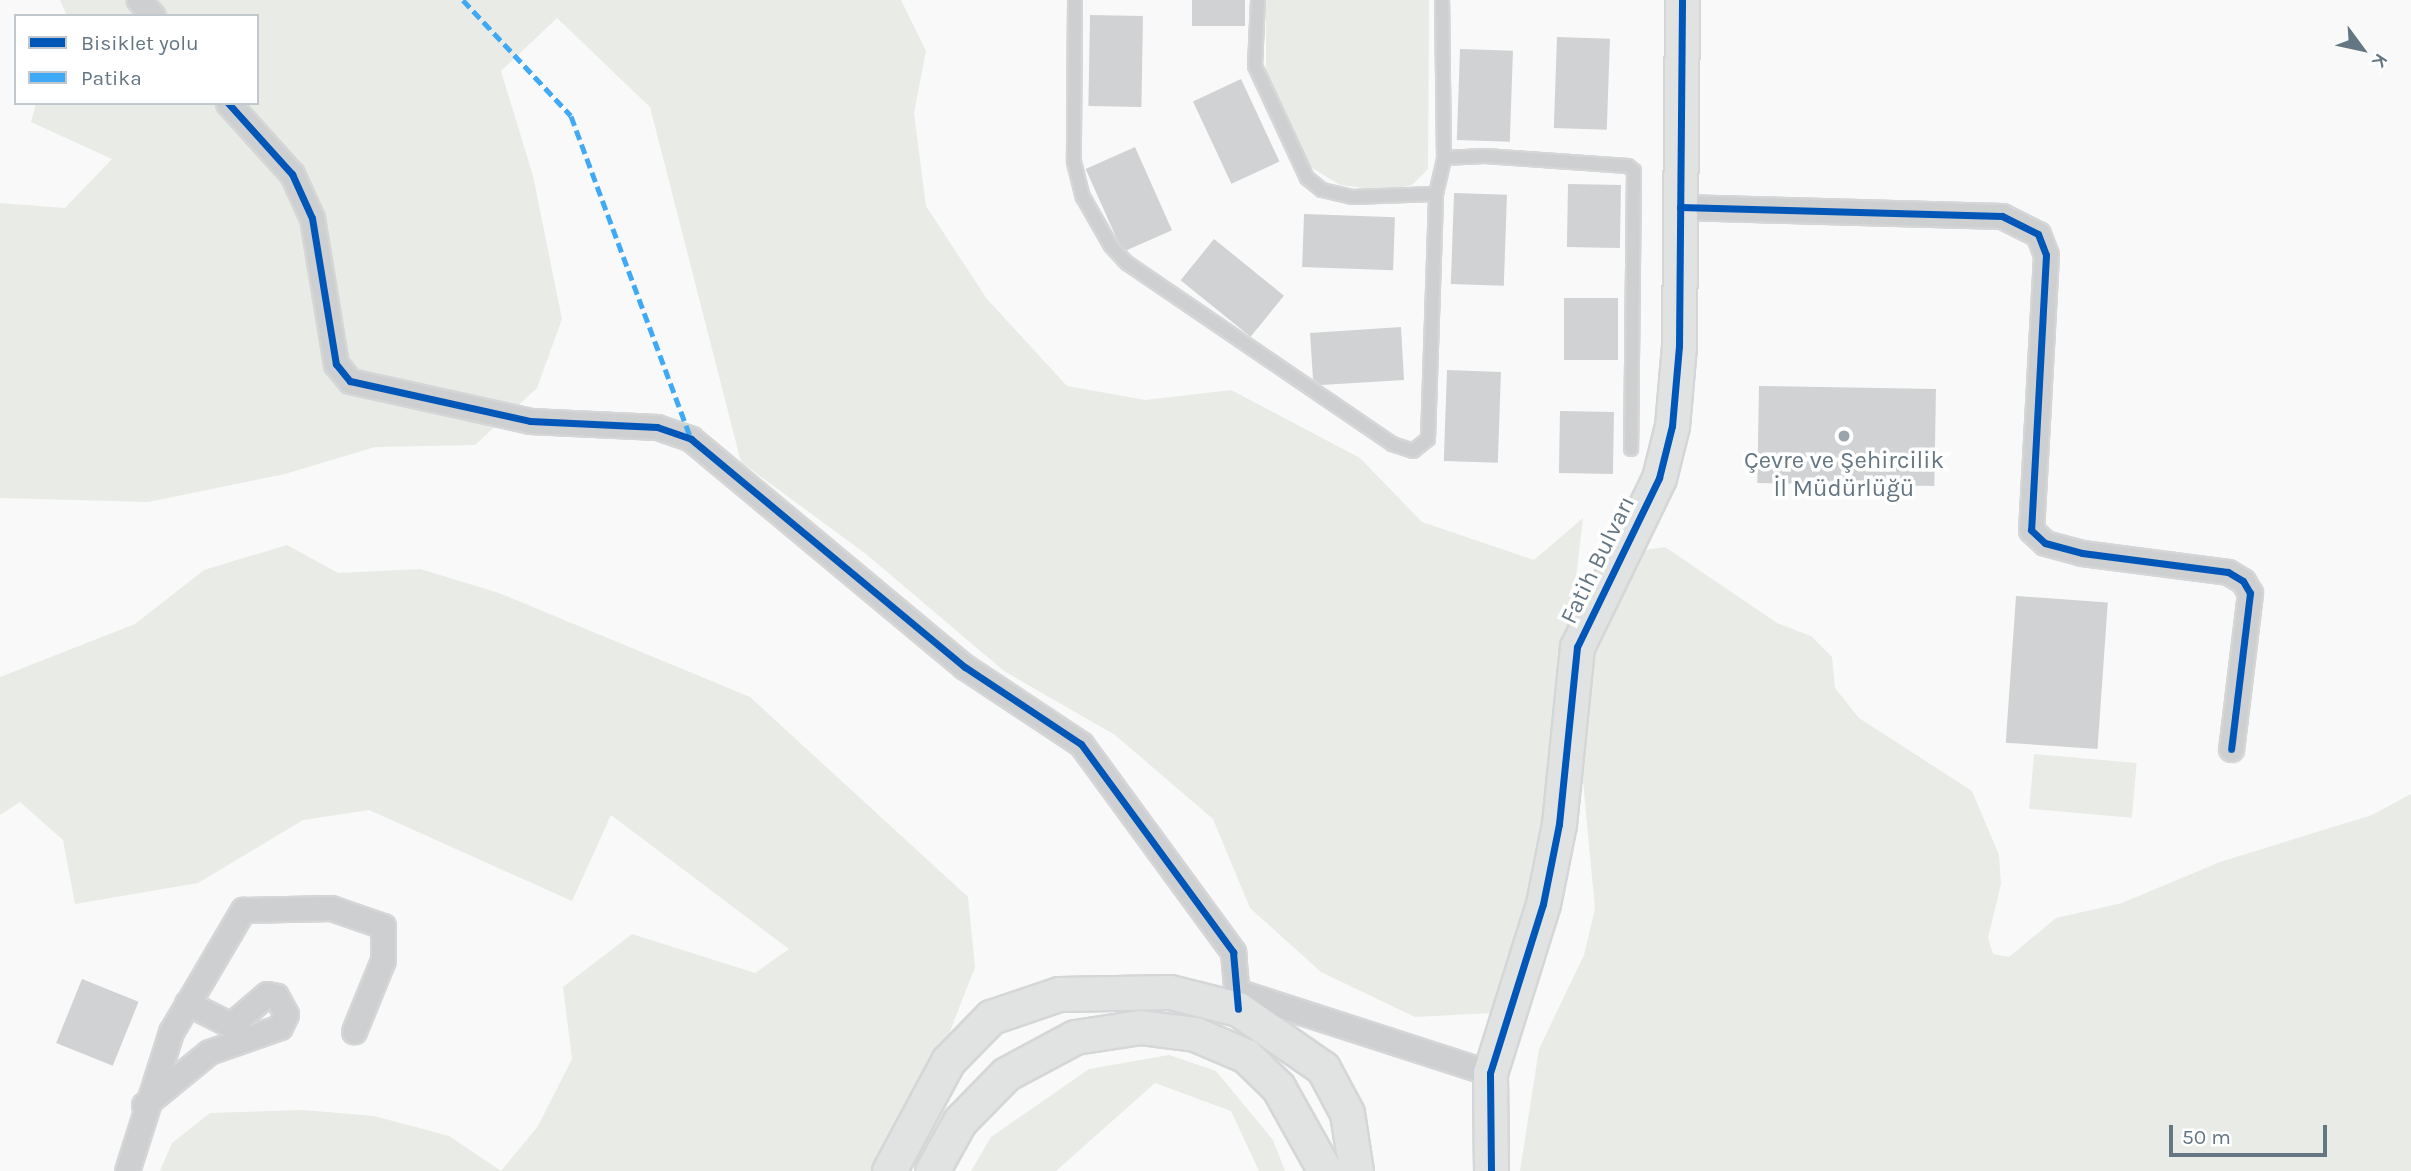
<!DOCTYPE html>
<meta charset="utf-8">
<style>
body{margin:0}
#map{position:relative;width:2411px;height:1171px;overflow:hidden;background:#f9f9f9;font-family:Karla,sans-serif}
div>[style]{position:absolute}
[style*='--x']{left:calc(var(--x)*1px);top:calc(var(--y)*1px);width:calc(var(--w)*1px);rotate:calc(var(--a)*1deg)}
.green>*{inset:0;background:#e8ebe6;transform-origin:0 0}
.building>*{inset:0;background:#d0d2d3;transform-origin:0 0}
.roads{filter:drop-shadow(2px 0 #d5d6d7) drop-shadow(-2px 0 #d5d6d7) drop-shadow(0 2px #d5d6d7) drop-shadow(0 -2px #d5d6d7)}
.lane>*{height:12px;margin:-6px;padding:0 6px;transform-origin:6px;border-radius:6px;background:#cecfd0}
.street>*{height:23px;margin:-11.5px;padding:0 11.5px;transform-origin:11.5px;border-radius:11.5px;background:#cecfd0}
.secondary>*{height:33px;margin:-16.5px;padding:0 16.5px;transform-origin:16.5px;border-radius:16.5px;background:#e1e2e2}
.quiet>*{height:5px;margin-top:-2.5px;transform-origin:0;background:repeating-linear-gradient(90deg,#3fa9f5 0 10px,transparent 0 15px)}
.cycleway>*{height:7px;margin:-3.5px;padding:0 3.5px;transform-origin:3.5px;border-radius:3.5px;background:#0057b8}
.dots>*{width:19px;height:19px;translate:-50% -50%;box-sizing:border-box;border:4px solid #fff;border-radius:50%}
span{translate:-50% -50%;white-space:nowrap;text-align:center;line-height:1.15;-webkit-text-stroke:7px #fff;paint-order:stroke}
.poi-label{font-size:24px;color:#657683}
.street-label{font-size:24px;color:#657683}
.legend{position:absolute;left:14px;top:14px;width:245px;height:91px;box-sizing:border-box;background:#fff;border:2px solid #c1c8cd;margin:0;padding:9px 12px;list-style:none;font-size:21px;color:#657683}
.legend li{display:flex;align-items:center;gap:14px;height:35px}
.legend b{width:35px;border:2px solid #c1c8cd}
.north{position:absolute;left:2327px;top:14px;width:70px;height:70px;-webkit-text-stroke:5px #fff;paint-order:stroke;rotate:123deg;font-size:19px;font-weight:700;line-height:28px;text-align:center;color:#657683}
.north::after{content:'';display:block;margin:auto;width:24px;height:32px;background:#657683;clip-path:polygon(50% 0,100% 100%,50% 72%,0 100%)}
.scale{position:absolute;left:2169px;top:1125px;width:158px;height:32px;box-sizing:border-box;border:4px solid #657683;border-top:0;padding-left:9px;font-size:21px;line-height:24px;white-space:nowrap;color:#657683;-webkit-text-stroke:5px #fff;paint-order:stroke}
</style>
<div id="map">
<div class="green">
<div style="clip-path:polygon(60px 0,901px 0,926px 51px,914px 113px,926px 206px,987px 299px,1067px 386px,1145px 400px,1231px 390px,1360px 458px,1422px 522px,1534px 560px,1583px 518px,1550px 802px,1511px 1012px,1415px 1017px,1321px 972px,1250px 908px,1213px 819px,1115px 735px,1004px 671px,866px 554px,741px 462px,650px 107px,557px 18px,501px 71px,533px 176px,562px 319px,537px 388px,475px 445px,375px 447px,285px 474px,148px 502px,0 498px,0 203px,65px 208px,112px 159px,31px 122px,36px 103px,257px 103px,257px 16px,67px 16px)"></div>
<div style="clip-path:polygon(1266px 0,1429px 0,1428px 169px,1412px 185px,1389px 191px,1340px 185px,1309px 166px,1266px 75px)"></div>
<div style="clip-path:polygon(287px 545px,338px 573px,420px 569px,499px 593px,750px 697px,968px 897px,975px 967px,947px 1039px,880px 1171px,501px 1171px,538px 1126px,572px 1059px,563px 987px,632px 934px,755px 973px,789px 949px,611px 815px,572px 901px,369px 810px,303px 820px,198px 883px,75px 904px,63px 840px,20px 802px,0 815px,0 677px,135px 624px,204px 570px)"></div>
<div style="clip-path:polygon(1665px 547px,1777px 623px,1811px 636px,1832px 657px,1835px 688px,1859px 718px,1972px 791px,1999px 855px,2001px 884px,1988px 938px,1993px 954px,2009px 957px,2056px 918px,2122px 903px,2220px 862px,2372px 815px,2411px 794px,2411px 1171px,1520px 1171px,1539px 1049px,1584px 955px,1595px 909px,1580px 749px,1584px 694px,1598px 636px,1628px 568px,1645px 550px)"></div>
<div style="left:2034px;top:754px;width:103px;height:55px;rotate:5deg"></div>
<div style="clip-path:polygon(1169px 1055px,1216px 1071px,1273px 1140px,1285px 1171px,1259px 1171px,1231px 1111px,1155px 1083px,1056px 1171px,971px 1171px,991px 1137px,1089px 1069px)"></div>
<div style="clip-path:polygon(303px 1110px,374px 1116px,449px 1136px,501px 1171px,160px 1171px,172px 1143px,210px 1113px)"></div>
</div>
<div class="building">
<div style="left:1192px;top:0;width:53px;height:26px"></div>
<div style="left:1090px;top:15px;width:53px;height:91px;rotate:1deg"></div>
<div style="left:1557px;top:37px;width:53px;height:91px;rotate:2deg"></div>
<div style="left:1460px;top:49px;width:53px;height:91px;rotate:2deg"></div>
<div style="left:1241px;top:79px;width:91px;height:53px;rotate:65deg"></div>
<div style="left:1135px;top:147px;width:91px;height:54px;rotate:66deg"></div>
<div style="left:1568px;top:184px;width:53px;height:63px;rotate:1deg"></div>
<div style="left:1454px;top:193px;width:53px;height:91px;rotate:2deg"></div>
<div style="left:1304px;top:214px;width:91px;height:53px;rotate:2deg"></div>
<div style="left:1214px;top:239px;width:90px;height:53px;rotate:39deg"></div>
<div style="left:1564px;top:298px;width:54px;height:62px"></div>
<div style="clip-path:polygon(1401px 327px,1404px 380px,1321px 385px,1313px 379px,1310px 333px)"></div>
<div style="left:1447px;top:370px;width:54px;height:91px;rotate:2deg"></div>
<div style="left:1759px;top:386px;width:177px;height:97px;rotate:1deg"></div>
<div style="left:1560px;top:411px;width:54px;height:62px;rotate:1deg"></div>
<div style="left:2016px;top:596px;width:92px;height:147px;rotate:4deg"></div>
<div style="left:82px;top:979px;width:61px;height:69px;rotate:22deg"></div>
</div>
<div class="roads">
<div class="lane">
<div style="--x:1075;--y:0;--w:162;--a:90.4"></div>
<div style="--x:1074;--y:162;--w:36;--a:76"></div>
<div style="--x:1083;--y:197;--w:56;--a:60.3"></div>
<div style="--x:1111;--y:246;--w:23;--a:47"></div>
<div style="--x:1127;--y:263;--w:321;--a:34.3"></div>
<div style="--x:1392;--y:444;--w:22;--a:18"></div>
<div style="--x:1413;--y:451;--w:19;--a:-39"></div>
<div style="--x:1428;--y:439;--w:245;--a:-88.1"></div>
<div style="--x:1436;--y:194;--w:37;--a:-77"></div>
<div style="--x:1444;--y:158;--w:158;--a:-90.7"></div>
<div style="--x:1258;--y:0;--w:66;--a:92.6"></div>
<div style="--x:1255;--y:66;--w:123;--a:65.1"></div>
<div style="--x:1307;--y:178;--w:19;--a:39"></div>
<div style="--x:1322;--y:190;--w:31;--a:13"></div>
<div style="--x:1352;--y:197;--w:84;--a:-2"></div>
<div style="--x:1444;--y:158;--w:41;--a:-2.8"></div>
<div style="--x:1485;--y:156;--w:143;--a:4"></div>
<div style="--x:1628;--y:166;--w:8;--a:40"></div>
<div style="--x:1634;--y:171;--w:278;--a:90.6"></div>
</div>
<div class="street">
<div style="--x:139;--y:0;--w:21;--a:49"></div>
<div style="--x:228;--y:103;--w:96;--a:48"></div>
<div style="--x:292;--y:174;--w:48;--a:65.6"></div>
<div style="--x:312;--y:218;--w:148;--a:80.7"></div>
<div style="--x:336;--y:364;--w:22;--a:51"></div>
<div style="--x:350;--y:381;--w:184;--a:12.5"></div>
<div style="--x:530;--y:421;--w:127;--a:2.7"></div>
<div style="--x:657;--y:427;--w:36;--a:19"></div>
<div style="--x:691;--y:439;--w:356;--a:39.8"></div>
<div style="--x:965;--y:667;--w:139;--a:33.6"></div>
<div style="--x:1081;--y:744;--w:258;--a:53.8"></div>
<div style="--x:1233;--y:952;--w:57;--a:85"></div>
<div style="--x:1680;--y:207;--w:322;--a:1.6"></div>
<div style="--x:2002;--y:216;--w:40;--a:26.6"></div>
<div style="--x:2038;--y:234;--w:22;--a:69"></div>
<div style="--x:2046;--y:255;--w:275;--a:93.1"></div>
<div style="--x:2031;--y:530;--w:19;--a:43"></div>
<div style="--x:2045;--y:543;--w:38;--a:15"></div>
<div style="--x:2082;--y:553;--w:147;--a:7.4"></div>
<div style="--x:2228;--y:572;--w:17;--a:31"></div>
<div style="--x:2243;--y:581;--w:14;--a:60"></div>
<div style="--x:2250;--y:593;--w:157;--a:96.9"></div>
<div style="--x:1236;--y:991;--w:267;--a:17.9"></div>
<div style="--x:144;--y:1105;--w:84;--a:-39.2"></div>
<div style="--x:209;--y:1052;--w:75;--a:-19.4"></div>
<div style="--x:280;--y:1027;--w:14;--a:-65"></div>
<div style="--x:286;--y:1014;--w:21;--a:-119"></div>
<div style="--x:276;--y:996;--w:9;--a:-167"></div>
<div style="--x:267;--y:994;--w:48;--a:139.3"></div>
<div style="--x:231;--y:1025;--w:49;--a:-153.4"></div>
<div style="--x:127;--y:1171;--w:146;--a:-72.4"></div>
<div style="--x:171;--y:1032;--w:142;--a:-59.5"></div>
<div style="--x:243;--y:910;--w:88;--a:-1.3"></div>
<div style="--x:331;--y:908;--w:55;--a:19.1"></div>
<div style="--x:383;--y:926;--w:34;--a:90"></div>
<div style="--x:383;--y:960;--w:77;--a:112.2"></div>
</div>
<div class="secondary">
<div style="--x:889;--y:1171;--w:125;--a:-61.8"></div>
<div style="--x:948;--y:1061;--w:62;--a:-45.7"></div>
<div style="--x:991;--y:1017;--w:72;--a:-18.7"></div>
<div style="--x:1059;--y:994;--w:111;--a:-1"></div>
<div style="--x:1170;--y:992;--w:70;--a:14"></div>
<div style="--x:1238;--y:1009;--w:103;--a:34.8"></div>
<div style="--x:1323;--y:1068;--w:51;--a:61.9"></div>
<div style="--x:1347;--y:1113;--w:59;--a:81.2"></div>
<div style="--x:932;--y:1171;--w:57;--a:-60.8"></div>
<div style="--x:960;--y:1121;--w:66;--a:-45.6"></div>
<div style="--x:1006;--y:1074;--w:78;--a:-28.2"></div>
<div style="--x:1075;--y:1037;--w:66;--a:-8.7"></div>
<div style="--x:1140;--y:1027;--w:55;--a:7.3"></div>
<div style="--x:1195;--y:1034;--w:56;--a:23.3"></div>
<div style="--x:1246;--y:1056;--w:45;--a:44.1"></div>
<div style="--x:1278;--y:1087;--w:96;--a:60.8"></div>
<div style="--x:1491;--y:1171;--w:98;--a:-90.6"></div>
<div style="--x:1490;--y:1073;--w:177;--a:-72.6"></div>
<div style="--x:1543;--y:904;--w:82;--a:-78.7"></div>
<div style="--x:1559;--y:824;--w:178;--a:-84.2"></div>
<div style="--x:1577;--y:647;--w:188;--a:-64.1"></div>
<div style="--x:1659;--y:478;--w:54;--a:-76"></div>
<div style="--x:1672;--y:426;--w:80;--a:-85"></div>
<div style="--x:1679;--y:346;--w:346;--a:-89.5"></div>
</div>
</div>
<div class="quiet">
<div style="--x:463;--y:0;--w:158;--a:47"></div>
<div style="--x:571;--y:116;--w:345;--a:69.6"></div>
</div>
<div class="cycleway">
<div style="--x:228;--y:103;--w:96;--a:48"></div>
<div style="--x:292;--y:174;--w:48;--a:65.6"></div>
<div style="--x:312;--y:218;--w:148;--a:80.7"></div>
<div style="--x:336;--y:364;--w:22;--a:51"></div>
<div style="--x:350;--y:381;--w:184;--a:12.5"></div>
<div style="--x:530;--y:421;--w:127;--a:2.7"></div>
<div style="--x:657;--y:427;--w:36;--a:19"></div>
<div style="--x:691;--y:439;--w:356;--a:39.8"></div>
<div style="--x:965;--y:667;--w:139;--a:33.6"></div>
<div style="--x:1081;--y:744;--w:258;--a:53.8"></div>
<div style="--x:1233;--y:952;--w:57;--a:85"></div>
<div style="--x:1680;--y:207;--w:322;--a:1.6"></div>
<div style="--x:2002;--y:216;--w:40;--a:26.6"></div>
<div style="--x:2038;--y:234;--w:22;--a:69"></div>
<div style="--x:2046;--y:255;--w:275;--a:93.1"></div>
<div style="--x:2031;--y:530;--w:19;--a:43"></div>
<div style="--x:2045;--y:543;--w:38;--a:15"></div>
<div style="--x:2082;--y:553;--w:147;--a:7.4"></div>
<div style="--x:2228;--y:572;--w:17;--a:31"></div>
<div style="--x:2243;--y:581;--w:14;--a:60"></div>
<div style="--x:2250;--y:593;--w:157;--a:96.9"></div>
<div style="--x:1491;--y:1171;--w:98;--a:-90.6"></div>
<div style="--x:1490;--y:1073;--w:177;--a:-72.6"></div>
<div style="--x:1543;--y:904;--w:82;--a:-78.7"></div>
<div style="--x:1559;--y:824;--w:178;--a:-84.2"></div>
<div style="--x:1577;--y:647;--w:188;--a:-64.1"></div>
<div style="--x:1659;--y:478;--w:54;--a:-76"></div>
<div style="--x:1672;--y:426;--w:80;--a:-85"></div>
<div style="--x:1679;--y:346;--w:346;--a:-89.5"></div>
</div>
<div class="dots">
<div style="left:1844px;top:436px;background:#99a4ac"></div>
</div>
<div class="poi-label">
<span style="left:1844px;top:475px">Çevre ve Şehircilik<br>İl Müdürlüğü</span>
</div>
<div class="street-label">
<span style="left:1598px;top:560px;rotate:-64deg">Fatih Bulvarı</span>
</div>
<ul class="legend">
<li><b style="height:9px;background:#0057b8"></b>Bisiklet yolu</li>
<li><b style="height:9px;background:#3fa9f5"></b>Patika</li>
</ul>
<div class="north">K</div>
<div class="scale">50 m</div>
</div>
